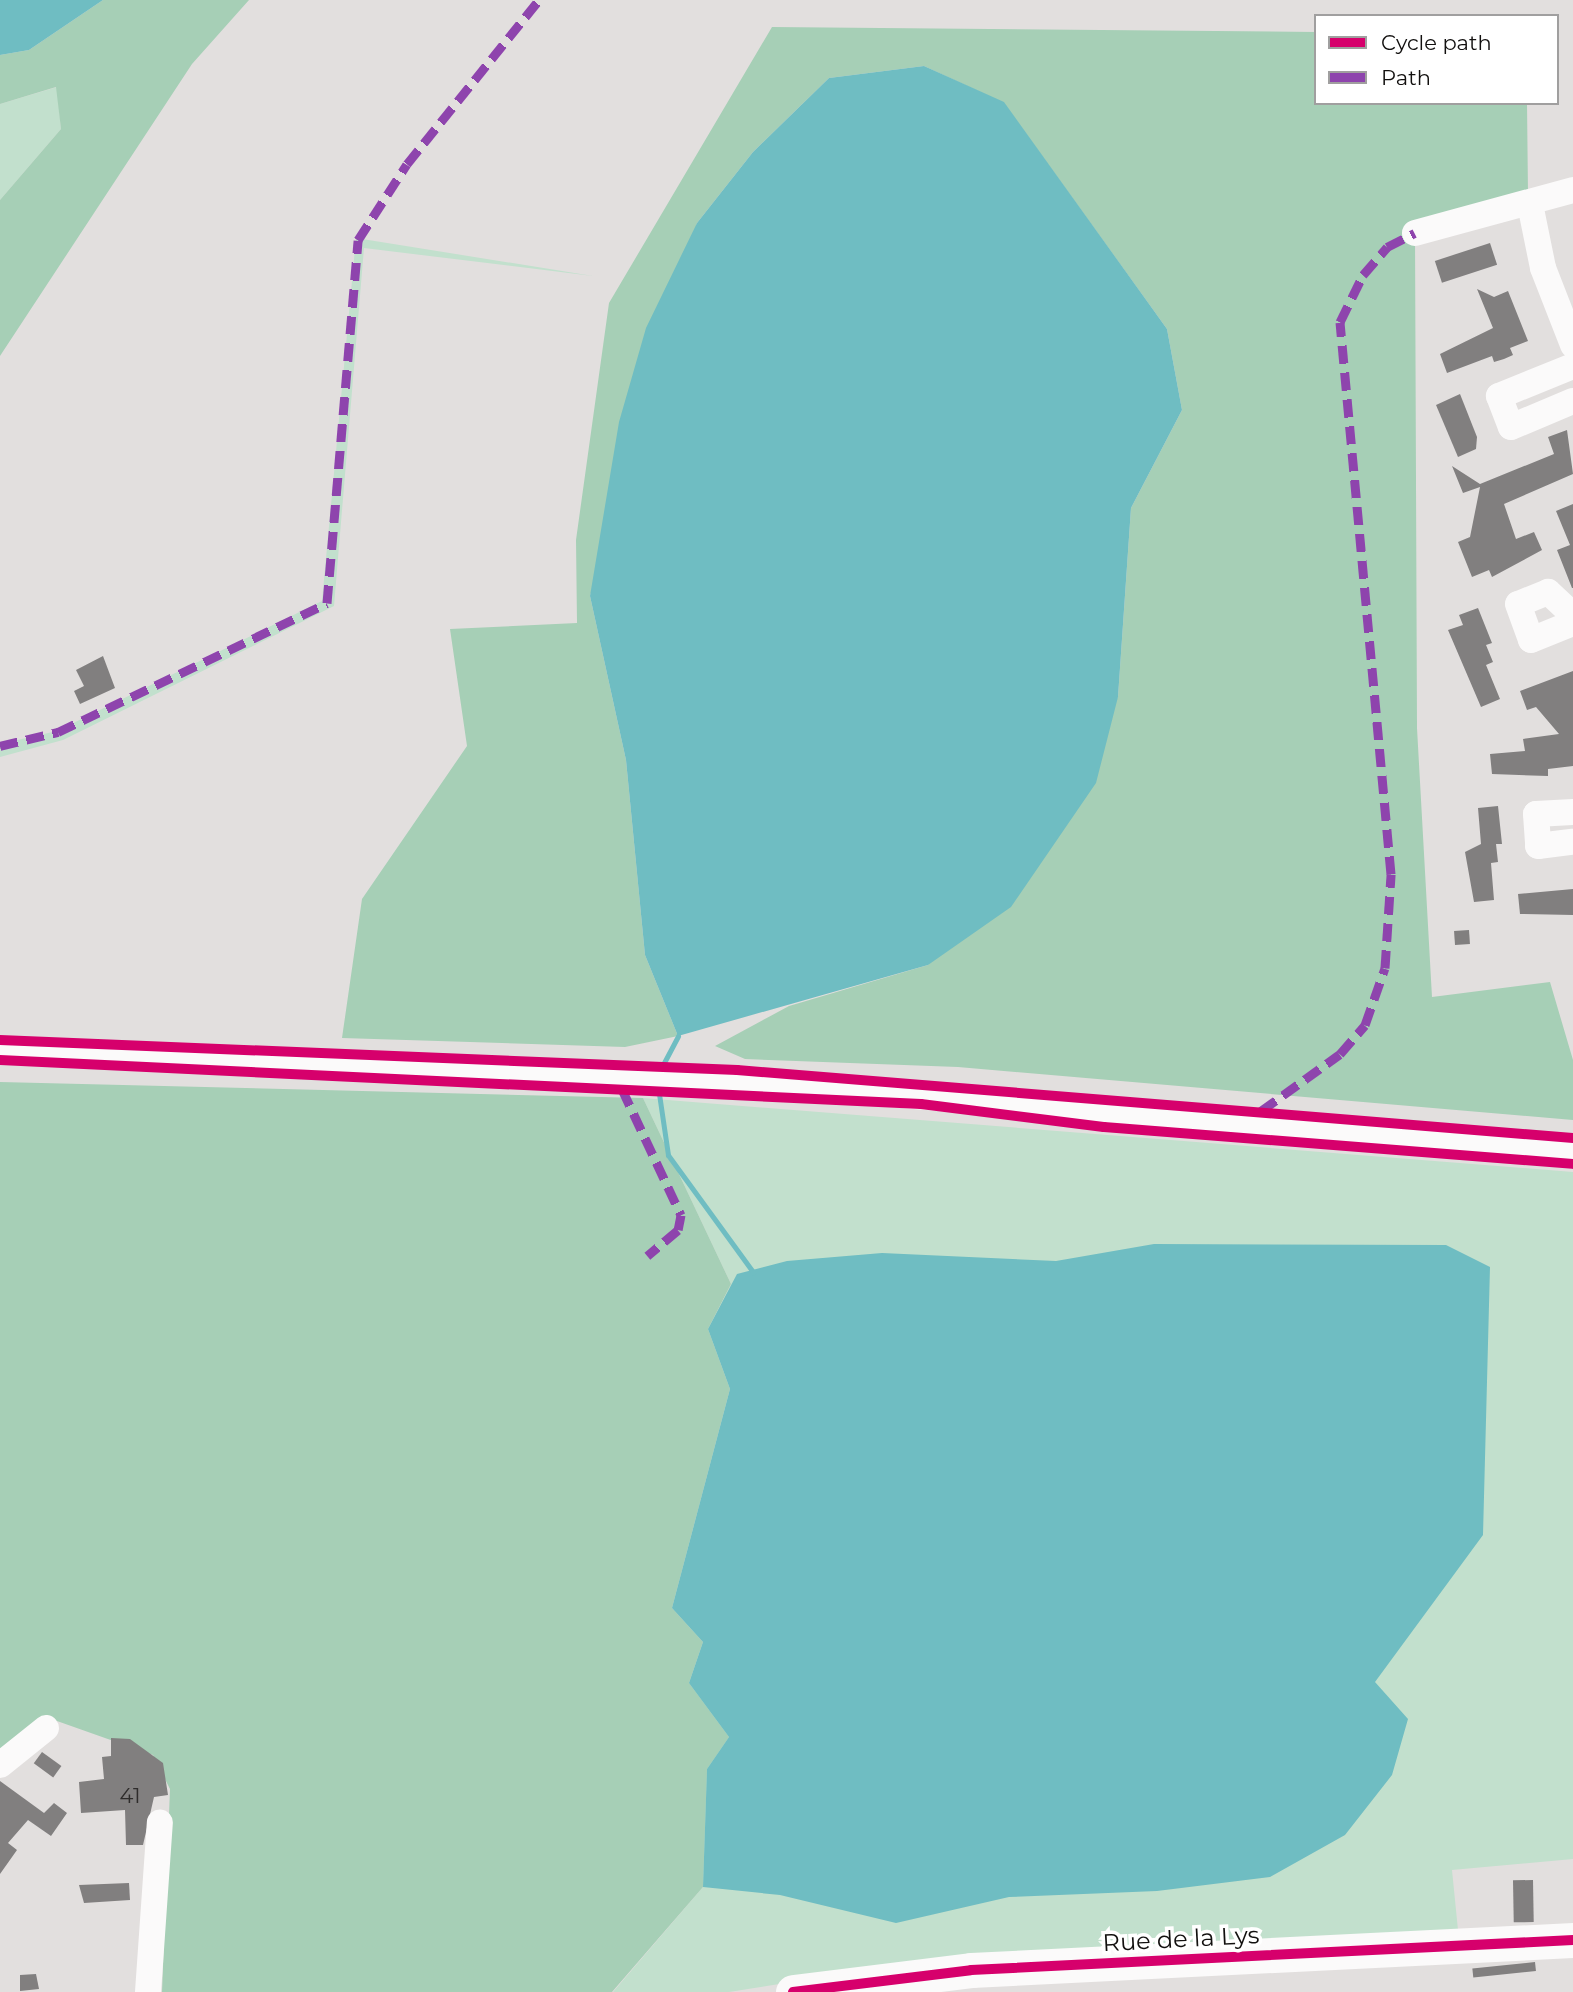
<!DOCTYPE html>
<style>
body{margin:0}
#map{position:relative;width:1573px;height:1992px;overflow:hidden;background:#e2dfde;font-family:Montserrat,sans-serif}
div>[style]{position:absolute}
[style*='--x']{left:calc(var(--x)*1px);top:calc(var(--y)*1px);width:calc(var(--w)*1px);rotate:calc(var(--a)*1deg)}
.green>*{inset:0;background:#c2e0cd}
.forest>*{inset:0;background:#a6cfb6}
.water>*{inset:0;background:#6fbdc2}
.stream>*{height:5px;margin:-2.5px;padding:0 2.5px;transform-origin:2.5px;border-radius:2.5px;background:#6fbdc2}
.building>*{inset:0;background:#817f7f;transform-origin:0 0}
.minor>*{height:26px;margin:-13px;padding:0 13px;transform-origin:13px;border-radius:13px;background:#fbfafa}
.major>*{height:35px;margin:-17.5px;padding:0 17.5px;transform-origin:17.5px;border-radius:17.5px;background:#fbfafa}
.quiet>*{height:9px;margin-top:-4.5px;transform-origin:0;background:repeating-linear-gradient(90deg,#8e44ad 0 18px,transparent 0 27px)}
.cycleway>*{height:10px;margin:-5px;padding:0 5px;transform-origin:5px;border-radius:5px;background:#d6006c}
span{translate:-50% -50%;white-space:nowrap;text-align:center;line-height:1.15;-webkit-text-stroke:7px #fff;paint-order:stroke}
.number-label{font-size:21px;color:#2e2c2b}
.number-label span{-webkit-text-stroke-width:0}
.street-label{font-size:24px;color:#12100f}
.legend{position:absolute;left:1314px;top:14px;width:245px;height:91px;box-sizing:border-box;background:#fff;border:2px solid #a09f9f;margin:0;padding:9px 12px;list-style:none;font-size:21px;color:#12100f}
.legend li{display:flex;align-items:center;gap:14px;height:35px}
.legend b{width:35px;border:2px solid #a09f9f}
</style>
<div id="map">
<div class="green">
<div style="clip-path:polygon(57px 87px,61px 129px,0 200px,0 104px)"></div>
<div style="clip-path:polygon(356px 238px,593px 276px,364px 248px,334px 606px,63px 740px,0 757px,0 744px,57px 731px,322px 601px)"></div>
<div style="clip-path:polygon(643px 1098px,1573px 1172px,1573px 1859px,1452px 1870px,1459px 1940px,817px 1978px,729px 1992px,613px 1992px,703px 1887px,689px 1683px,703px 1642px,672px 1608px,730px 1389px,708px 1329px,731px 1284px)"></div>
</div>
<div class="forest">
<div style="clip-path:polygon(103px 0,249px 0,192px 64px,0 356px,0 200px,61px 129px,56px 87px,0 104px,0 55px,29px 50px)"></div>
<div style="clip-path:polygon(772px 27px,1316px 32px,1316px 103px,1527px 103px,1528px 194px,1415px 233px,1417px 728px,1432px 997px,1550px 982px,1573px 1060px,1573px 1120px,958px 1067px,745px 1059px,715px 1046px,789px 1006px,928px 965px,1118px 697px,1131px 508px,1182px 410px,1167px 329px,1004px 103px,924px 66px,829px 78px,753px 152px,697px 223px,590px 596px,626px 760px,645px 955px,678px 1036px,625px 1047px,342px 1038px,362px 899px,467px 746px,450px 629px,577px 623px,576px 540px,609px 303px)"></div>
<div style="clip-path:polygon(0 1082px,643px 1098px,731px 1284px,708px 1329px,730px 1389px,672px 1608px,703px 1642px,689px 1683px,729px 1737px,707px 1769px,703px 1887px,612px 1992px,162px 1992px,170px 1789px,153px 1755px,57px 1721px,27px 1737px,0 1765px)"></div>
</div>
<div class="water">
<div style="clip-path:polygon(0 0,103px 0,29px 50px,0 55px)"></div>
<div style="clip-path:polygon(924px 66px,1004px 102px,1167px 329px,1182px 410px,1131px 508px,1118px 697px,1096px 783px,1011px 907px,928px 965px,678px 1036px,645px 955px,626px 760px,590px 596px,619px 422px,646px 328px,697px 223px,753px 152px,829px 78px)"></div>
<div style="clip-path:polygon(1154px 1244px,1446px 1245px,1490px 1267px,1483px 1535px,1375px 1682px,1408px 1719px,1392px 1775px,1345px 1835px,1270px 1877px,1157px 1891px,1009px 1897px,896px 1923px,780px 1895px,703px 1887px,707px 1769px,729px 1737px,689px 1683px,703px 1642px,672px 1608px,730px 1389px,708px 1329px,737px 1274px,787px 1261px,882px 1253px,1056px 1261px)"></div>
</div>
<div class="stream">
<div style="--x:658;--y:1074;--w:43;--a:-62.2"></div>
<div style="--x:658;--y:1087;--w:69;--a:81.6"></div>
<div style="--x:668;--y:1155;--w:145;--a:54"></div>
</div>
<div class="building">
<div style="left:1490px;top:243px;width:23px;height:58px;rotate:72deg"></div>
<div style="clip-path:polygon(1477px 289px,1494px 297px,1508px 291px,1528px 341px,1510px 348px,1513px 355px,1504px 359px,1494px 362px,1492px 356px,1447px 373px,1440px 354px,1493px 328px)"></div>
<div style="clip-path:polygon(1460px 394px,1477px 437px,1476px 449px,1458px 457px,1436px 405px)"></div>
<div style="clip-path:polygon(1567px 430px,1573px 474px,1504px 504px,1516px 539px,1534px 532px,1542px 550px,1492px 577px,1489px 570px,1472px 577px,1458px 542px,1470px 537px,1480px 487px,1463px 493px,1452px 466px,1480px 484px,1554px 454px,1548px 437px)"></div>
<div style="clip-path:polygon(1573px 504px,1573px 588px,1572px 588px,1557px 550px,1570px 545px,1556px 511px)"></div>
<div style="clip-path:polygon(1478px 608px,1492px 643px,1486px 645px,1493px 662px,1486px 665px,1500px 699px,1481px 707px,1448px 630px,1463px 625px,1459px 615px)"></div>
<div style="clip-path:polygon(103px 656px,115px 688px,80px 704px,74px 691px,84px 686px,76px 670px)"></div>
<div style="clip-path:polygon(1573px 671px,1573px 766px,1548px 769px,1548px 776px,1492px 774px,1490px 754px,1525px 751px,1523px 739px,1559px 734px,1536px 707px,1527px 710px,1520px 691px)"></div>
<div style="clip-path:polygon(1498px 806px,1502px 844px,1496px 844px,1498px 862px,1491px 863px,1494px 900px,1474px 902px,1465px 852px,1481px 844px,1478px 808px)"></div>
<div style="clip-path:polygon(1573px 889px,1573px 915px,1520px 914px,1518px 894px)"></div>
<div style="left:1469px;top:930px;width:14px;height:15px;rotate:86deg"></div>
<div style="clip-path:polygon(111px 1738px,130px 1739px,163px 1763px,168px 1795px,154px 1797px,143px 1845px,126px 1845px,125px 1810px,81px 1813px,79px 1782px,104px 1779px,102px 1757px,111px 1756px)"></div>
<div style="left:42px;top:1752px;width:24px;height:14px;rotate:36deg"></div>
<div style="clip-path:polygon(0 1781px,44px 1813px,54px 1803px,67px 1813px,51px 1836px,28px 1820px,8px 1843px,17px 1850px,0 1874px)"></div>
<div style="left:1533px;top:1880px;width:42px;height:20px;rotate:89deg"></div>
<div style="clip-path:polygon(129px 1883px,130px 1900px,84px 1903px,79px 1885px)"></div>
<div style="left:1535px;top:1962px;width:9px;height:63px;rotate:84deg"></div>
<div style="clip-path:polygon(36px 1974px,39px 1989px,20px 1991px,20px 1975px)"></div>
</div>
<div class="minor">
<div style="--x:1530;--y:204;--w:65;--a:78.5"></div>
<div style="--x:1543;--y:268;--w:83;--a:68.7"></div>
<div style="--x:1415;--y:233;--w:164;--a:-15.2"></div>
<div style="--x:1573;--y:366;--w:80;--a:157.9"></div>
<div style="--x:1499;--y:396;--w:33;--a:69"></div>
<div style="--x:1511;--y:427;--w:67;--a:-22.8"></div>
<div style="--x:1573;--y:615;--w:34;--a:-137"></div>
<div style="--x:1548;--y:592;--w:32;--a:158"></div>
<div style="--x:1518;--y:604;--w:38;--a:70"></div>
<div style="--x:1531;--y:640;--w:45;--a:-22"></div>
<div style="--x:1573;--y:812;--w:37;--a:177"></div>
<div style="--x:1536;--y:814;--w:32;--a:86"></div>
<div style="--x:1538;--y:846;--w:35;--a:-7"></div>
<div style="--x:0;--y:1049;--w:830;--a:2.76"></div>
<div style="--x:829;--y:1089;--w:746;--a:4.69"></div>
<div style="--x:0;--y:1765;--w:59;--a:-38.8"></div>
<div style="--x:148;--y:1992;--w:170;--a:-86"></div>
</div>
<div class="major">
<div style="--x:793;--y:1992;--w:179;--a:-7"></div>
<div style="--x:971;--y:1970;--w:603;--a:-2.85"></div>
</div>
<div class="quiet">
<div style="--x:0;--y:746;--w:60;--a:-13.6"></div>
<div style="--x:58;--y:732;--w:298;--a:-25.6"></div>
<div style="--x:327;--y:603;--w:364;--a:-85.1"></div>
<div style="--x:358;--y:240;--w:90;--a:-57.2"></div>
<div style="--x:407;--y:164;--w:211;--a:-51.2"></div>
<div style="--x:622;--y:1089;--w:139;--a:64.9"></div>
<div style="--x:681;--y:1215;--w:15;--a:101"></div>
<div style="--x:678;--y:1230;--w:40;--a:140"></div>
<div style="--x:1261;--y:1111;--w:97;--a:-35.8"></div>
<div style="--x:1340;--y:1054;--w:38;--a:-49"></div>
<div style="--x:1365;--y:1025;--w:60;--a:-70.7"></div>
<div style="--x:1385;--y:968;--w:94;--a:-86.3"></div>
<div style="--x:1391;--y:874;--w:554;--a:-95.28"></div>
<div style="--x:1340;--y:322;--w:52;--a:-63.9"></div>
<div style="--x:1363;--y:275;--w:37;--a:-49"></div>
<div style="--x:1387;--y:247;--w:31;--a:-27"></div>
</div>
<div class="cycleway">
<div style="--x:0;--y:1040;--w:738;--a:2.33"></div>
<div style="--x:737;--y:1070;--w:839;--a:4.65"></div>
<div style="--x:0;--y:1060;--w:922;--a:2.74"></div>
<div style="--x:921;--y:1104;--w:184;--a:7.2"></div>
<div style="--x:1104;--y:1127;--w:470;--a:4.5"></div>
<div style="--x:793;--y:1992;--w:179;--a:-7"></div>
<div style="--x:971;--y:1970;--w:603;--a:-2.85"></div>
</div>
<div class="number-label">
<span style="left:130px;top:1796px">41</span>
</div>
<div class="street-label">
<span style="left:1181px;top:1939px;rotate:-3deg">Rue de la Lys</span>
</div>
<ul class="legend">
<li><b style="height:9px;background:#d6006c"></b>Cycle path</li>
<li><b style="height:9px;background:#8e44ad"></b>Path</li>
</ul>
</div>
